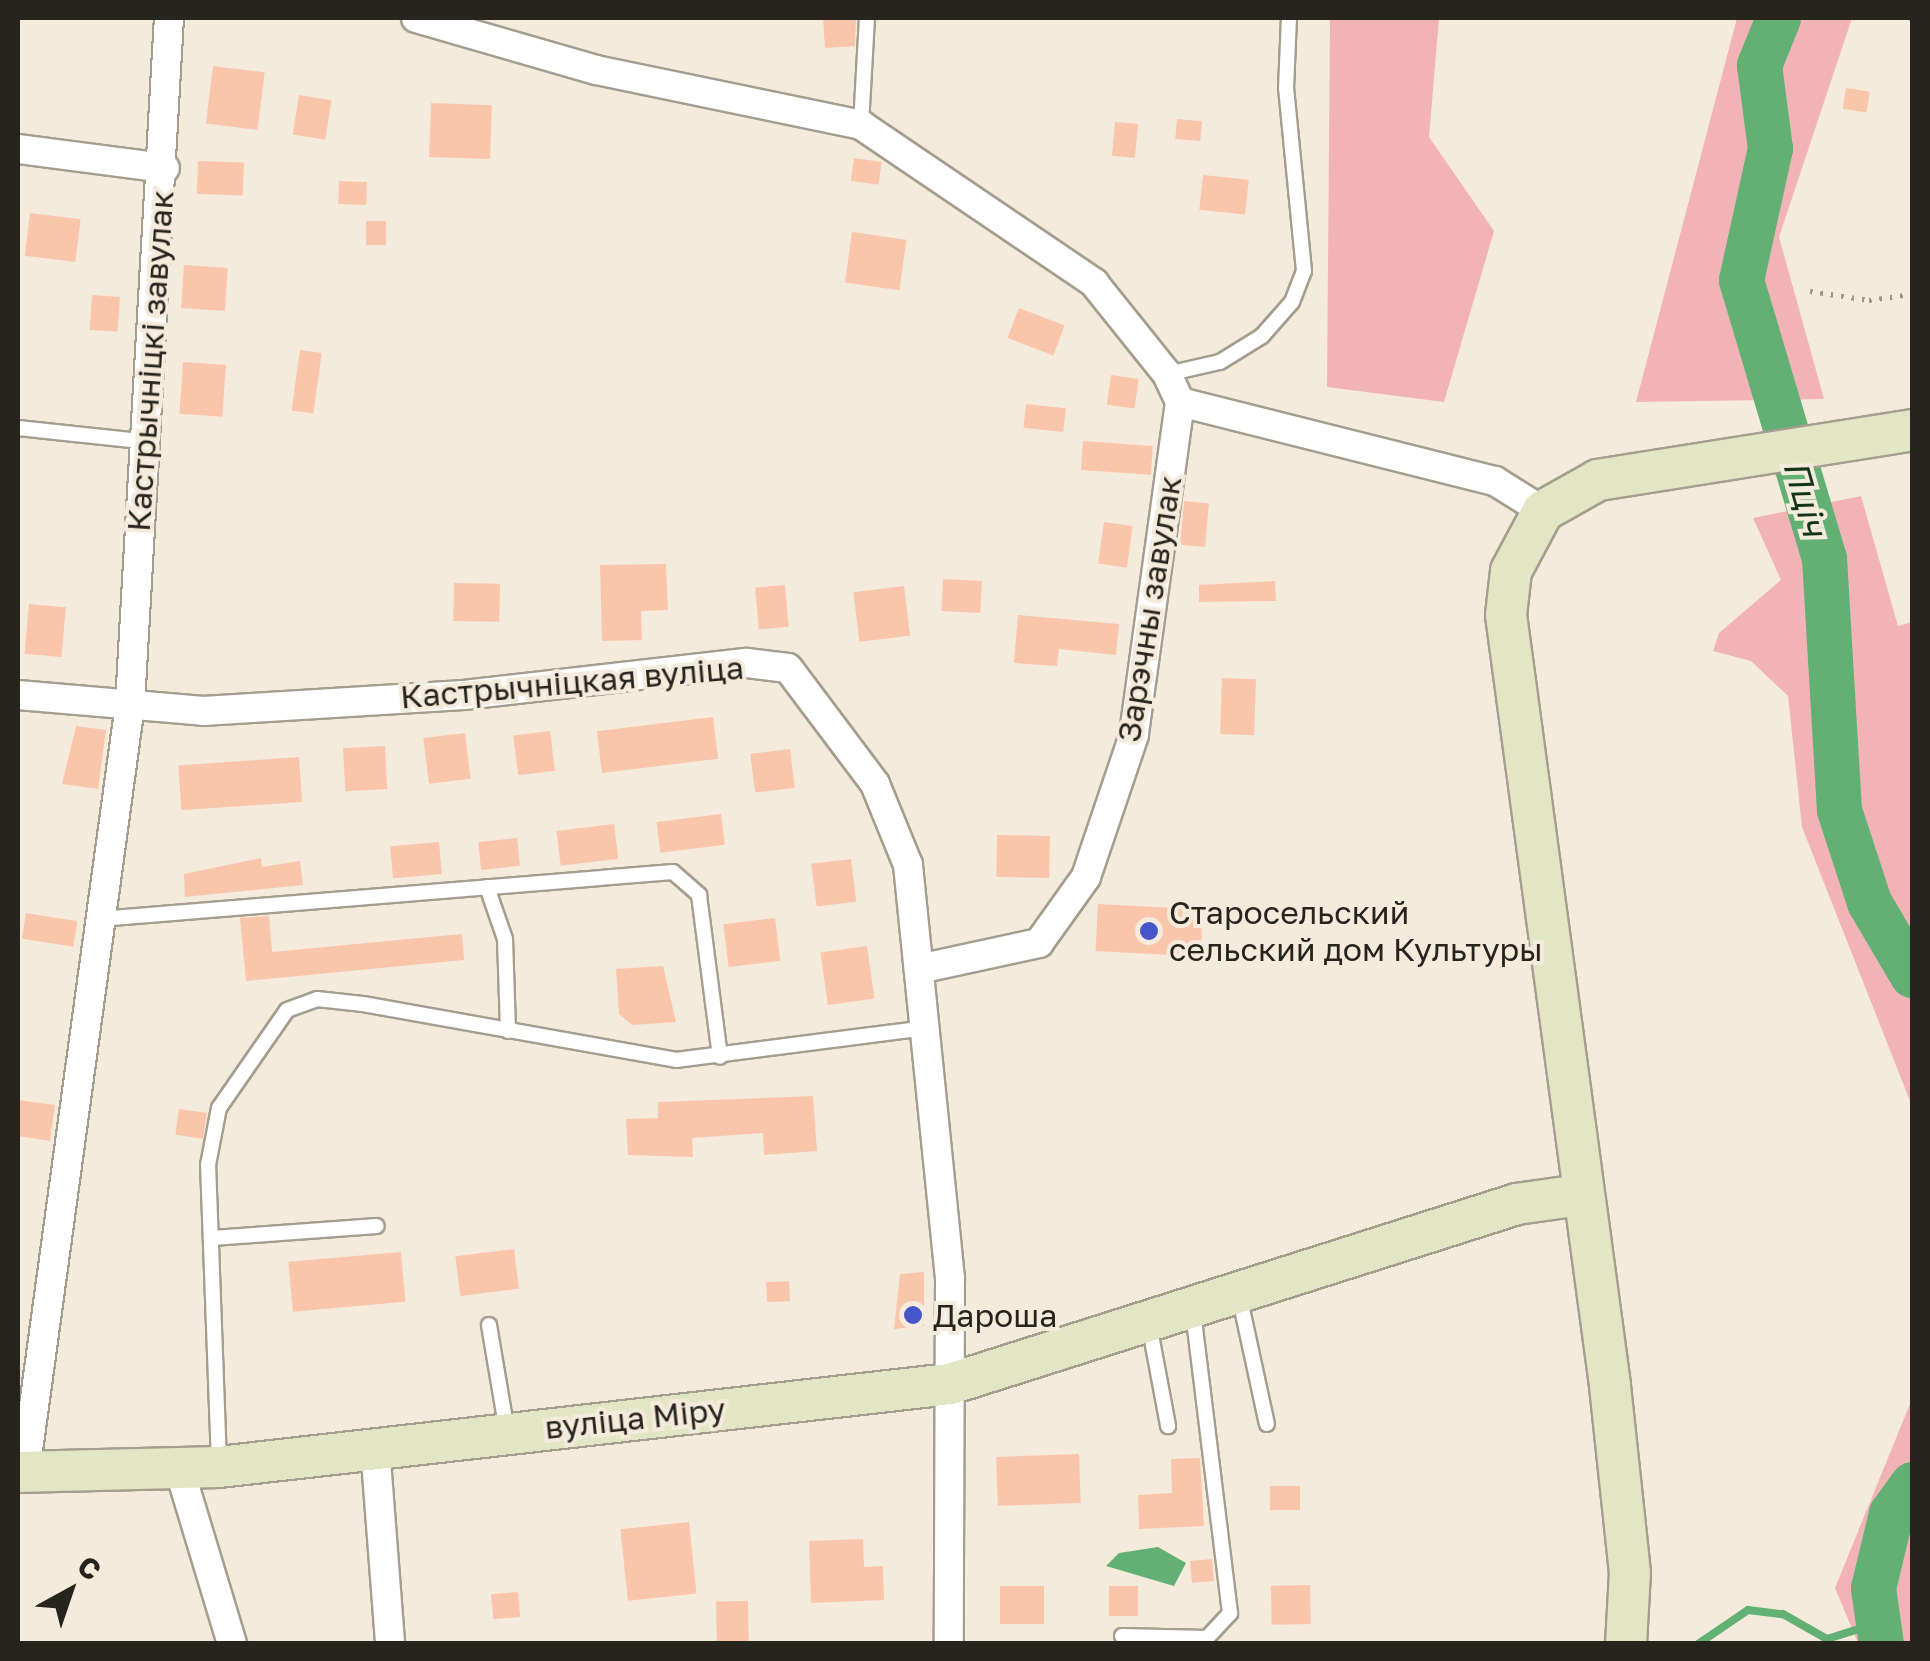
<!DOCTYPE html>
<meta charset="utf-8">
<style>
body{margin:0}
#map{position:relative;width:1930px;height:1661px;overflow:hidden;background:#f4ebdc;font-family:"Golos Text",sans-serif}
div>[style]{position:absolute}
[style*='--x']{left:calc(var(--x)*1px);top:calc(var(--y)*1px);width:calc(var(--w)*1px);rotate:calc(var(--a)*1deg)}
.green>*{inset:0;background:#f2b3b7}
.water>*{inset:0;background:#62b074}
.stream>*{height:8px;margin:-4px;padding:0 4px;transform-origin:4px;border-radius:4px;background:#62b074}
.river>*{height:45px;margin:-22.5px;padding:0 22.5px;transform-origin:22.5px;border-radius:22.5px;background:#62b074}
.building>*{inset:0;background:#fac6ab;transform-origin:0 0}
.path>*{height:5px;margin-top:-2.5px;transform-origin:0;background:repeating-linear-gradient(90deg,#9d968b 0 2.5px,transparent 0 10.5px)}
.roads{filter:drop-shadow(2px 0 #a59d8e) drop-shadow(-2px 0 #a59d8e) drop-shadow(0 2px #a59d8e) drop-shadow(0 -2px #a59d8e)}
.lane>*{height:14px;margin:-7px;padding:0 7px;transform-origin:7px;border-radius:7px;background:#fff}
.street>*{height:28px;margin:-14px;padding:0 14px;transform-origin:14px;border-radius:14px;background:#fff}
.secondary>*{height:40px;margin:-20px;padding:0 20px;transform-origin:20px;border-radius:20px;background:#e2e6c4}
.dots>*{width:28px;height:28px;translate:-50% -50%;box-sizing:border-box;border:5px solid #f4ebdc;border-radius:50%}
span{translate:-50% -50%;white-space:nowrap;text-align:center;line-height:1.15;-webkit-text-stroke:8px #f4ebdc;paint-order:stroke}
.street-label{font-size:32px;color:#27241e}
.poi-label{font-size:32px;color:#27241e}
.left{translate:0 -50%;text-align:left}
.water-label{font-size:35px;color:#13341b;font-style:italic}
.frame{position:absolute;inset:0;border:20px solid #27241e;pointer-events:none}
.north{position:absolute;left:20px;top:1541px;width:100px;height:100px;-webkit-text-stroke:8px #f4ebdc;paint-order:stroke;rotate:40deg;font-size:28px;font-weight:700;line-height:40px;text-align:center;color:#27241e}
.north::after{content:'';display:block;margin:auto;width:35px;height:45px;background:#27241e;clip-path:polygon(50% 0,100% 100%,50% 72%,0 100%)}
</style>
<div id="map">
<div class="green">
<div style="clip-path:polygon(1330px 18px,1439px 18px,1429px 137px,1494px 231px,1444px 402px,1327px 387px)"></div>
<div style="clip-path:polygon(1737px 18px,1852px 18px,1779px 237px,1824px 399px,1636px 402px)"></div>
<div style="clip-path:polygon(1861px 496px,1898px 626px,1912px 622px,1912px 1106px,1802px 827px,1788px 696px,1751px 661px,1713px 651px,1719px 633px,1781px 580px,1753px 518px)"></div>
<div style="clip-path:polygon(1912px 1399px,1912px 1643px,1858px 1643px,1835px 1588px)"></div>
</div>
<div class="water">
<div style="clip-path:polygon(1158px 1547px,1186px 1563px,1174px 1586px,1106px 1566px,1119px 1553px)"></div>
</div>
<div class="stream">
<div style="--x:1698;--y:1644;--w:60;--a:-34.2"></div>
<div style="--x:1748;--y:1610;--w:35;--a:7"></div>
<div style="--x:1783;--y:1614;--w:51;--a:29.6"></div>
<div style="--x:1827;--y:1639;--w:53;--a:-17.4"></div>
</div>
<div class="river">
<div style="--x:1778;--y:18;--w:51;--a:112"></div>
<div style="--x:1759;--y:65;--w:84;--a:82.5"></div>
<div style="--x:1770;--y:148;--w:135;--a:102.4"></div>
<div style="--x:1741;--y:280;--w:290;--a:73.4"></div>
<div style="--x:1824;--y:558;--w:252;--a:86.6"></div>
<div style="--x:1839;--y:810;--w:97;--a:71.9"></div>
<div style="--x:1869;--y:902;--w:85;--a:59.5"></div>
<div style="--x:1881;--y:1644;--w:57;--a:-98.1"></div>
<div style="--x:1873;--y:1588;--w:77;--a:-76.5"></div>
<div style="--x:1891;--y:1513;--w:36;--a:-54"></div>
</div>
<div class="building">
<div style="clip-path:polygon(823px 18px,856px 18px,855px 46px,825px 48px)"></div>
<div style="left:213px;top:66px;width:52px;height:58px;rotate:7deg"></div>
<div style="left:1846px;top:88px;width:24px;height:21px;rotate:9deg"></div>
<div style="left:299px;top:95px;width:33px;height:40px;rotate:9deg"></div>
<div style="left:431px;top:103px;width:61px;height:54px;rotate:2deg"></div>
<div style="left:1177px;top:119px;width:25px;height:20px;rotate:5deg"></div>
<div style="left:1115px;top:122px;width:23px;height:34px;rotate:5deg"></div>
<div style="left:854px;top:158px;width:28px;height:23px;rotate:8deg"></div>
<div style="left:198px;top:161px;width:46px;height:33px;rotate:2deg"></div>
<div style="left:1203px;top:175px;width:46px;height:35px;rotate:6deg"></div>
<div style="left:339px;top:181px;width:28px;height:23px;rotate:2deg"></div>
<div style="left:30px;top:213px;width:51px;height:43px;rotate:7deg"></div>
<div style="left:366px;top:221px;width:20px;height:24px"></div>
<div style="left:852px;top:232px;width:55px;height:51px;rotate:8deg"></div>
<div style="left:184px;top:265px;width:44px;height:43px;rotate:4deg"></div>
<div style="left:92px;top:295px;width:28px;height:35px;rotate:4deg"></div>
<div style="left:1019px;top:308px;width:49px;height:32px;rotate:21deg"></div>
<div style="left:300px;top:350px;width:22px;height:61px;rotate:8deg"></div>
<div style="left:183px;top:362px;width:43px;height:52px;rotate:4deg"></div>
<div style="left:1111px;top:375px;width:28px;height:30px;rotate:8deg"></div>
<div style="left:1026px;top:404px;width:40px;height:24px;rotate:6deg"></div>
<div style="left:1083px;top:441px;width:70px;height:29px;rotate:4deg"></div>
<div style="left:1184px;top:501px;width:25px;height:44px;rotate:5deg"></div>
<div style="left:1104px;top:522px;width:29px;height:42px;rotate:8deg"></div>
<div style="clip-path:polygon(666px 564px,668px 610px,641px 611px,642px 640px,602px 641px,600px 565px)"></div>
<div style="left:943px;top:579px;width:39px;height:32px;rotate:3deg"></div>
<div style="clip-path:polygon(1275px 581px,1276px 601px,1199px 602px,1199px 585px)"></div>
<div style="left:454px;top:583px;width:46px;height:38px;rotate:1deg"></div>
<div style="left:785px;top:585px;width:42px;height:30px;rotate:85deg"></div>
<div style="left:904px;top:586px;width:50px;height:51px;rotate:83deg"></div>
<div style="left:29px;top:604px;width:37px;height:50px;rotate:5deg"></div>
<div style="clip-path:polygon(1018px 615px,1119px 624px,1116px 655px,1059px 649px,1057px 666px,1014px 663px)"></div>
<div style="left:1222px;top:678px;width:34px;height:56px;rotate:2deg"></div>
<div style="left:713px;top:717px;width:42px;height:117px;rotate:83deg"></div>
<div style="clip-path:polygon(76px 726px,106px 730px,98px 789px,62px 784px)"></div>
<div style="left:550px;top:731px;width:40px;height:37px;rotate:83deg"></div>
<div style="left:465px;top:733px;width:46px;height:42px;rotate:83deg"></div>
<div style="left:385px;top:746px;width:43px;height:42px;rotate:87deg"></div>
<div style="left:790px;top:749px;width:39px;height:40px;rotate:83deg"></div>
<div style="left:299px;top:757px;width:45px;height:121px;rotate:86deg"></div>
<div style="left:721px;top:814px;width:31px;height:65px;rotate:83deg"></div>
<div style="left:614px;top:824px;width:35px;height:58px;rotate:83deg"></div>
<div style="left:997px;top:835px;width:53px;height:42px;rotate:1deg"></div>
<div style="left:517px;top:838px;width:28px;height:39px;rotate:84deg"></div>
<div style="left:439px;top:842px;width:32px;height:49px;rotate:85deg"></div>
<div style="clip-path:polygon(261px 858px,262px 867px,300px 861px,303px 885px,185px 897px,184px 874px)"></div>
<div style="left:851px;top:859px;width:43px;height:40px;rotate:83deg"></div>
<div style="left:1098px;top:904px;width:105px;height:47px;rotate:3deg"></div>
<div style="left:26px;top:913px;width:52px;height:26px;rotate:9deg"></div>
<div style="clip-path:polygon(269px 916px,272px 952px,462px 934px,464px 960px,246px 981px,240px 918px)"></div>
<div style="left:775px;top:918px;width:43px;height:52px;rotate:83deg"></div>
<div style="left:867px;top:946px;width:53px;height:47px;rotate:82deg"></div>
<div style="clip-path:polygon(663px 966px,676px 1022px,632px 1025px,619px 1014px,616px 969px)"></div>
<div style="clip-path:polygon(813px 1096px,817px 1151px,764px 1155px,763px 1133px,692px 1138px,693px 1157px,628px 1155px,626px 1119px,658px 1118px,658px 1102px)"></div>
<div style="clip-path:polygon(18px 1100px,55px 1105px,50px 1141px,18px 1136px)"></div>
<div style="left:179px;top:1109px;width:28px;height:26px;rotate:8deg"></div>
<div style="left:514px;top:1249px;width:40px;height:59px;rotate:83deg"></div>
<div style="left:401px;top:1252px;width:50px;height:113px;rotate:85deg"></div>
<div style="clip-path:polygon(924px 1272px,924px 1326px,894px 1329px,900px 1274px)"></div>
<div style="left:789px;top:1281px;width:20px;height:23px;rotate:87deg"></div>
<div style="left:1079px;top:1454px;width:49px;height:83px;rotate:88deg"></div>
<div style="clip-path:polygon(1200px 1458px,1204px 1526px,1139px 1529px,1138px 1495px,1172px 1493px,1171px 1459px)"></div>
<div style="left:1270px;top:1486px;width:30px;height:24px"></div>
<div style="left:689px;top:1522px;width:72px;height:69px;rotate:84deg"></div>
<div style="clip-path:polygon(863px 1539px,864px 1567px,883px 1566px,884px 1600px,811px 1603px,809px 1541px)"></div>
<div style="left:1212px;top:1559px;width:22px;height:22px;rotate:85deg"></div>
<div style="left:1310px;top:1585px;width:39px;height:39px;rotate:89deg"></div>
<div style="left:1000px;top:1586px;width:44px;height:38px"></div>
<div style="left:1138px;top:1586px;width:30px;height:29px;rotate:90deg"></div>
<div style="left:518px;top:1592px;width:25px;height:27px;rotate:85deg"></div>
<div style="left:748px;top:1601px;width:43px;height:32px;rotate:89deg"></div>
</div>
<div class="path">
<div style="--x:1911;--y:18;--w:2;--a:63"></div>
<div style="--x:1810;--y:291;--w:60;--a:8.7"></div>
<div style="--x:1869;--y:300;--w:43;--a:-7.9"></div>
</div>
<div class="roads">
<div class="lane">
<div style="--x:861;--y:125;--w:107;--a:-86.8"></div>
<div style="--x:1167;--y:374;--w:54;--a:-12.8"></div>
<div style="--x:1220;--y:362;--w:49;--a:-31.8"></div>
<div style="--x:1262;--y:336;--w:45;--a:-48.6"></div>
<div style="--x:1292;--y:302;--w:33;--a:-69"></div>
<div style="--x:1304;--y:271;--w:183;--a:-95.6"></div>
<div style="--x:1286;--y:89;--w:71;--a:-87.6"></div>
<div style="--x:18;--y:428;--w:123;--a:6.1"></div>
<div style="--x:487;--y:887;--w:55;--a:70.9"></div>
<div style="--x:505;--y:939;--w:92;--a:88.1"></div>
<div style="--x:100;--y:919;--w:575;--a:-4.69"></div>
<div style="--x:673;--y:872;--w:35;--a:41"></div>
<div style="--x:699;--y:895;--w:163;--a:82.6"></div>
<div style="--x:213;--y:1238;--w:164;--a:-4.2"></div>
<div style="--x:1239;--y:1295;--w:132;--a:77.8"></div>
<div style="--x:1149;--y:1324;--w:104;--a:79.4"></div>
<div style="--x:489;--y:1325;--w:108;--a:80.4"></div>
<div style="--x:219;--y:1463;--w:298;--a:-92.1"></div>
<div style="--x:208;--y:1165;--w:58;--a:-79.1"></div>
<div style="--x:219;--y:1108;--w:119;--a:-55.2"></div>
<div style="--x:287;--y:1010;--w:32;--a:-20"></div>
<div style="--x:317;--y:999;--w:46;--a:6.2"></div>
<div style="--x:363;--y:1004;--w:318;--a:10.1"></div>
<div style="--x:676;--y:1060;--w:251;--a:-7.3"></div>
<div style="--x:1122;--y:1636;--w:85;--a:1.3"></div>
<div style="--x:1207;--y:1638;--w:34;--a:-47"></div>
<div style="--x:1230;--y:1613;--w:303;--a:-97"></div>
</div>
<div class="street">
<div style="--x:416;--y:18;--w:187;--a:16.1"></div>
<div style="--x:596;--y:70;--w:271;--a:11.7"></div>
<div style="--x:861;--y:125;--w:282;--a:34.1"></div>
<div style="--x:1094;--y:283;--w:117;--a:51.3"></div>
<div style="--x:1167;--y:374;--w:31;--a:65"></div>
<div style="--x:1180;--y:402;--w:336;--a:97.9"></div>
<div style="--x:1134;--y:735;--w:150;--a:108.7"></div>
<div style="--x:1086;--y:877;--w:81;--a:125.5"></div>
<div style="--x:1039;--y:943;--w:123;--a:167.8"></div>
<div style="--x:18;--y:149;--w:148;--a:7.4"></div>
<div style="--x:1180;--y:402;--w:325;--a:14.1"></div>
<div style="--x:1495;--y:481;--w:57;--a:32"></div>
<div style="--x:18;--y:695;--w:186;--a:4.9"></div>
<div style="--x:203;--y:711;--w:261;--a:-3.5"></div>
<div style="--x:464;--y:695;--w:285;--a:-6.5"></div>
<div style="--x:747;--y:663;--w:41;--a:7"></div>
<div style="--x:788;--y:668;--w:145;--a:53.1"></div>
<div style="--x:875;--y:784;--w:87;--a:67.8"></div>
<div style="--x:908;--y:865;--w:415;--a:84.2"></div>
<div style="--x:950;--y:1278;--w:366;--a:90.2"></div>
<div style="--x:375;--y:1447;--w:198;--a:85.6"></div>
<div style="--x:179;--y:1468;--w:184;--a:73.2"></div>
<div style="--x:25;--y:1472;--w:775;--a:-82.21"></div>
<div style="--x:130;--y:704;--w:687;--a:-86.75"></div>
</div>
<div class="secondary">
<div style="--x:18;--y:1472;--w:201;--a:-1.4"></div>
<div style="--x:219;--y:1467;--w:736;--a:-6.48"></div>
<div style="--x:950;--y:1384;--w:595;--a:-17.61"></div>
<div style="--x:1517;--y:1204;--w:64;--a:-8.1"></div>
<div style="--x:1626;--y:1644;--w:71;--a:-86.8"></div>
<div style="--x:1630;--y:1573;--w:189;--a:-96.1"></div>
<div style="--x:1610;--y:1385;--w:777;--a:-97.69"></div>
<div style="--x:1506;--y:615;--w:44;--a:-83.5"></div>
<div style="--x:1511;--y:571;--w:68;--a:-61.9"></div>
<div style="--x:1543;--y:511;--w:63;--a:-29.4"></div>
<div style="--x:1598;--y:480;--w:318;--a:-9"></div>
</div>
</div>
<div class="dots">
<div style="left:1149px;top:931px;background:#4755ca"></div>
<div style="left:913px;top:1315px;background:#4755ca"></div>
</div>
<div class="street-label">
<span style="left:150px;top:361px;rotate:-86deg">Кастрычніцкі завулак</span>
<span style="left:1149px;top:609px;rotate:-81deg">Зарэчны завулак</span>
<span style="left:572px;top:682px;rotate:-5deg">Кастрычніцкая вуліца</span>
<span style="left:635px;top:1418px;rotate:-6deg">вуліца Міру</span>
</div>
<div class="poi-label">
<span class="left" style="left:1169px;top:931px">Старосельский<br>сельский дом Культуры</span>
<span class="left" style="left:933px;top:1315px">Дароша</span>
</div>
<div class="water-label">
<span style="left:1806px;top:498px;rotate:74deg">Пціч</span>
</div>
<div class="frame"></div>
<div class="north">С</div>
</div>
